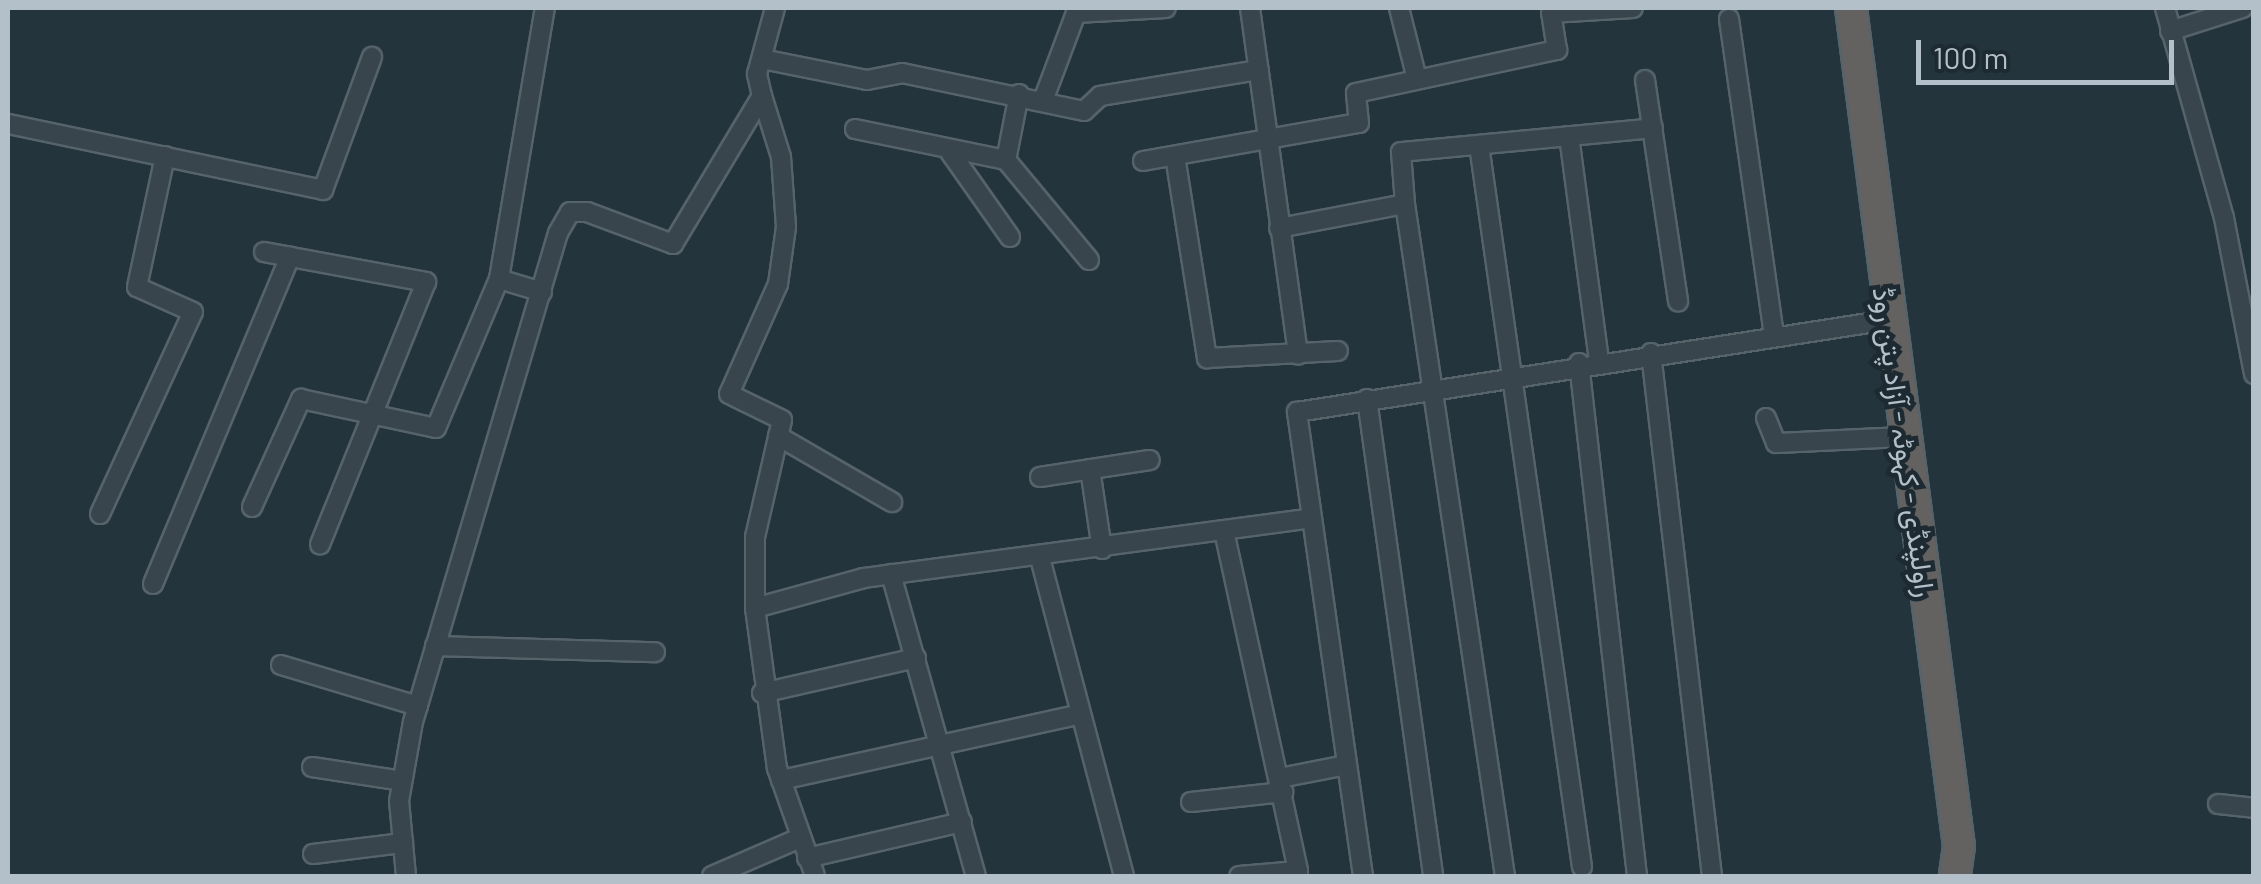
<!DOCTYPE html>
<meta charset="utf-8">
<style>
body{margin:0}
#map{position:relative;width:2261px;height:884px;overflow:hidden;background:#24343d;font-family:Barlow,Vazirmatn,sans-serif}
div>[style]{position:absolute}
[style*='--x']{left:calc(var(--x)*1px);top:calc(var(--y)*1px);width:calc(var(--w)*1px);rotate:calc(var(--a)*1deg)}
.roads{filter:drop-shadow(2px 0 #56636b) drop-shadow(-2px 0 #56636b) drop-shadow(0 2px #56636b) drop-shadow(0 -2px #56636b)}
.minor>*{height:18px;margin:-9px;padding:0 9px;transform-origin:9px;border-radius:9px;background:#38454d}
.trunk>*{height:30px;margin:-15px;padding:0 15px;transform-origin:15px;border-radius:15px;background:#646261}
span{translate:-50% -50%;white-space:nowrap;text-align:center;line-height:1.15;-webkit-text-stroke:9px #1d2a32;paint-order:stroke}
.street-label{font-size:28px;color:#b3c0c9}
.frame{position:absolute;inset:0;border:10px solid #b3c0c9;pointer-events:none}
.scale{position:absolute;left:1916px;top:40px;width:258px;height:45px;box-sizing:border-box;border:5px solid #b3c0c9;border-top:0;padding-left:12px;font-size:30px;line-height:35px;white-space:nowrap;color:#b3c0c9;-webkit-text-stroke:8px #1d2a32;paint-order:stroke}
</style>
<div id="map">
<div class="roads">
<div class="minor">
<div style="--x:1250;--y:8;--w:350;--a:82.1"></div>
<div style="--x:1399;--y:8;--w:73;--a:75.8"></div>
<div style="--x:2165;--y:8;--w:218;--a:74.3"></div>
<div style="--x:2224;--y:218;--w:159;--a:79.1"></div>
<div style="--x:1729;--y:19;--w:320;--a:81.9"></div>
<div style="--x:2170;--y:31;--w:76;--a:-17.7"></div>
<div style="--x:762;--y:59;--w:107;--a:11.3"></div>
<div style="--x:867;--y:80;--w:36;--a:-11"></div>
<div style="--x:902;--y:73;--w:186;--a:11.8"></div>
<div style="--x:1084;--y:111;--w:22;--a:-43"></div>
<div style="--x:1100;--y:96;--w:161;--a:-9.3"></div>
<div style="--x:1645;--y:80;--w:224;--a:81.5"></div>
<div style="--x:1019;--y:94;--w:67;--a:101.1"></div>
<div style="--x:1006;--y:160;--w:130;--a:50.3"></div>
<div style="--x:762;--y:96;--w:64;--a:72.7"></div>
<div style="--x:781;--y:157;--w:70;--a:85.9"></div>
<div style="--x:786;--y:227;--w:58;--a:98"></div>
<div style="--x:778;--y:284;--w:120;--a:114"></div>
<div style="--x:729;--y:394;--w:59;--a:26.1"></div>
<div style="--x:782;--y:420;--w:120;--a:103"></div>
<div style="--x:755;--y:537;--w:71;--a:90"></div>
<div style="--x:755;--y:608;--w:162;--a:82.2"></div>
<div style="--x:777;--y:768;--w:114;--a:70.6"></div>
<div style="--x:1044;--y:98;--w:91;--a:-69.4"></div>
<div style="--x:1076;--y:13;--w:90;--a:-3.2"></div>
<div style="--x:8;--y:124;--w:322;--a:11.8"></div>
<div style="--x:323;--y:190;--w:142;--a:-69.8"></div>
<div style="--x:855;--y:129;--w:154;--a:11.6"></div>
<div style="--x:1569;--y:136;--w:226;--a:82.4"></div>
<div style="--x:1479;--y:145;--w:729;--a:81.88"></div>
<div style="--x:950;--y:152;--w:104;--a:54.8"></div>
<div style="--x:1175;--y:156;--w:205;--a:81"></div>
<div style="--x:1207;--y:358;--w:131;--a:-3.1"></div>
<div style="--x:1143;--y:161;--w:219;--a:-10"></div>
<div style="--x:1359;--y:123;--w:30;--a:-96"></div>
<div style="--x:1356;--y:93;--w:206;--a:-12.1"></div>
<div style="--x:1557;--y:50;--w:37;--a:-99"></div>
<div style="--x:1551;--y:13;--w:82;--a:-3.5"></div>
<div style="--x:1405;--y:204;--w:679;--a:81.54"></div>
<div style="--x:1279;--y:228;--w:128;--a:-10.8"></div>
<div style="--x:1405;--y:204;--w:52;--a:-94.4"></div>
<div style="--x:1401;--y:152;--w:253;--a:-5.4"></div>
<div style="--x:264;--y:252;--w:165;--a:10.5"></div>
<div style="--x:426;--y:282;--w:283;--a:112"></div>
<div style="--x:499;--y:279;--w:275;--a:-80.4"></div>
<div style="--x:1651;--y:353;--w:527;--a:83.35"></div>
<div style="--x:1579;--y:363;--w:516;--a:83.55"></div>
<div style="--x:1367;--y:399;--w:482;--a:82.1"></div>
<div style="--x:1766;--y:418;--w:27;--a:68"></div>
<div style="--x:1776;--y:443;--w:128;--a:-2.7"></div>
<div style="--x:778;--y:436;--w:132;--a:30.1"></div>
<div style="--x:1090;--y:469;--w:81;--a:81.5"></div>
<div style="--x:1040;--y:477;--w:111;--a:-8.8"></div>
<div style="--x:252;--y:507;--w:119;--a:-65.6"></div>
<div style="--x:301;--y:399;--w:138;--a:12.1"></div>
<div style="--x:436;--y:428;--w:162;--a:-67.1"></div>
<div style="--x:499;--y:279;--w:45;--a:16.8"></div>
<div style="--x:100;--y:514;--w:222;--a:-65.3"></div>
<div style="--x:193;--y:312;--w:61;--a:-155.9"></div>
<div style="--x:137;--y:287;--w:134;--a:-77.9"></div>
<div style="--x:1224;--y:531;--w:348;--a:77.7"></div>
<div style="--x:1298;--y:871;--w:59;--a:175.2"></div>
<div style="--x:1040;--y:558;--w:329;--a:75.2"></div>
<div style="--x:891;--y:574;--w:314;--a:74.3"></div>
<div style="--x:153;--y:584;--w:355;--a:-67.3"></div>
<div style="--x:755;--y:608;--w:113;--a:-15.4"></div>
<div style="--x:864;--y:578;--w:449;--a:-7.6"></div>
<div style="--x:435;--y:646;--w:220;--a:1.6"></div>
<div style="--x:281;--y:665;--w:143;--a:16.7"></div>
<div style="--x:762;--y:693;--w:158;--a:-12.8"></div>
<div style="--x:312;--y:767;--w:91;--a:8.8"></div>
<div style="--x:1280;--y:778;--w:67;--a:-11.1"></div>
<div style="--x:781;--y:780;--w:306;--a:-12.4"></div>
<div style="--x:1191;--y:802;--w:93;--a:-6.2"></div>
<div style="--x:2218;--y:804;--w:36;--a:6"></div>
<div style="--x:313;--y:854;--w:91;--a:-7"></div>
<div style="--x:807;--y:858;--w:159;--a:-13.1"></div>
<div style="--x:406;--y:876;--w:75;--a:-95.3"></div>
<div style="--x:399;--y:801;--w:80;--a:-80"></div>
<div style="--x:413;--y:722;--w:510;--a:-73.48"></div>
<div style="--x:558;--y:233;--w:24;--a:-60"></div>
<div style="--x:570;--y:212;--w:17;--a:0"></div>
<div style="--x:587;--y:212;--w:92;--a:20.4"></div>
<div style="--x:673;--y:244;--w:173;--a:-59"></div>
<div style="--x:762;--y:96;--w:23;--a:-103"></div>
<div style="--x:757;--y:74;--w:68;--a:-74.7"></div>
<div style="--x:712;--y:876;--w:96;--a:-23.4"></div>
<div style="--x:1363;--y:876;--w:469;--a:-98.1"></div>
<div style="--x:1297;--y:412;--w:598;--a:-8.85"></div>
</div>
<div class="trunk">
<div style="--x:1851;--y:8;--w:845;--a:82.66"></div>
<div style="--x:1959;--y:846;--w:30;--a:98"></div>
</div>
</div>
<div class="street-label">
<span style="left:1905px;top:442px;rotate:82deg">راولپنڈی - کہوٹہ - آزاد پتن روڈ</span>
</div>
<div class="frame"></div>
<div class="scale">100 m</div>
</div>
